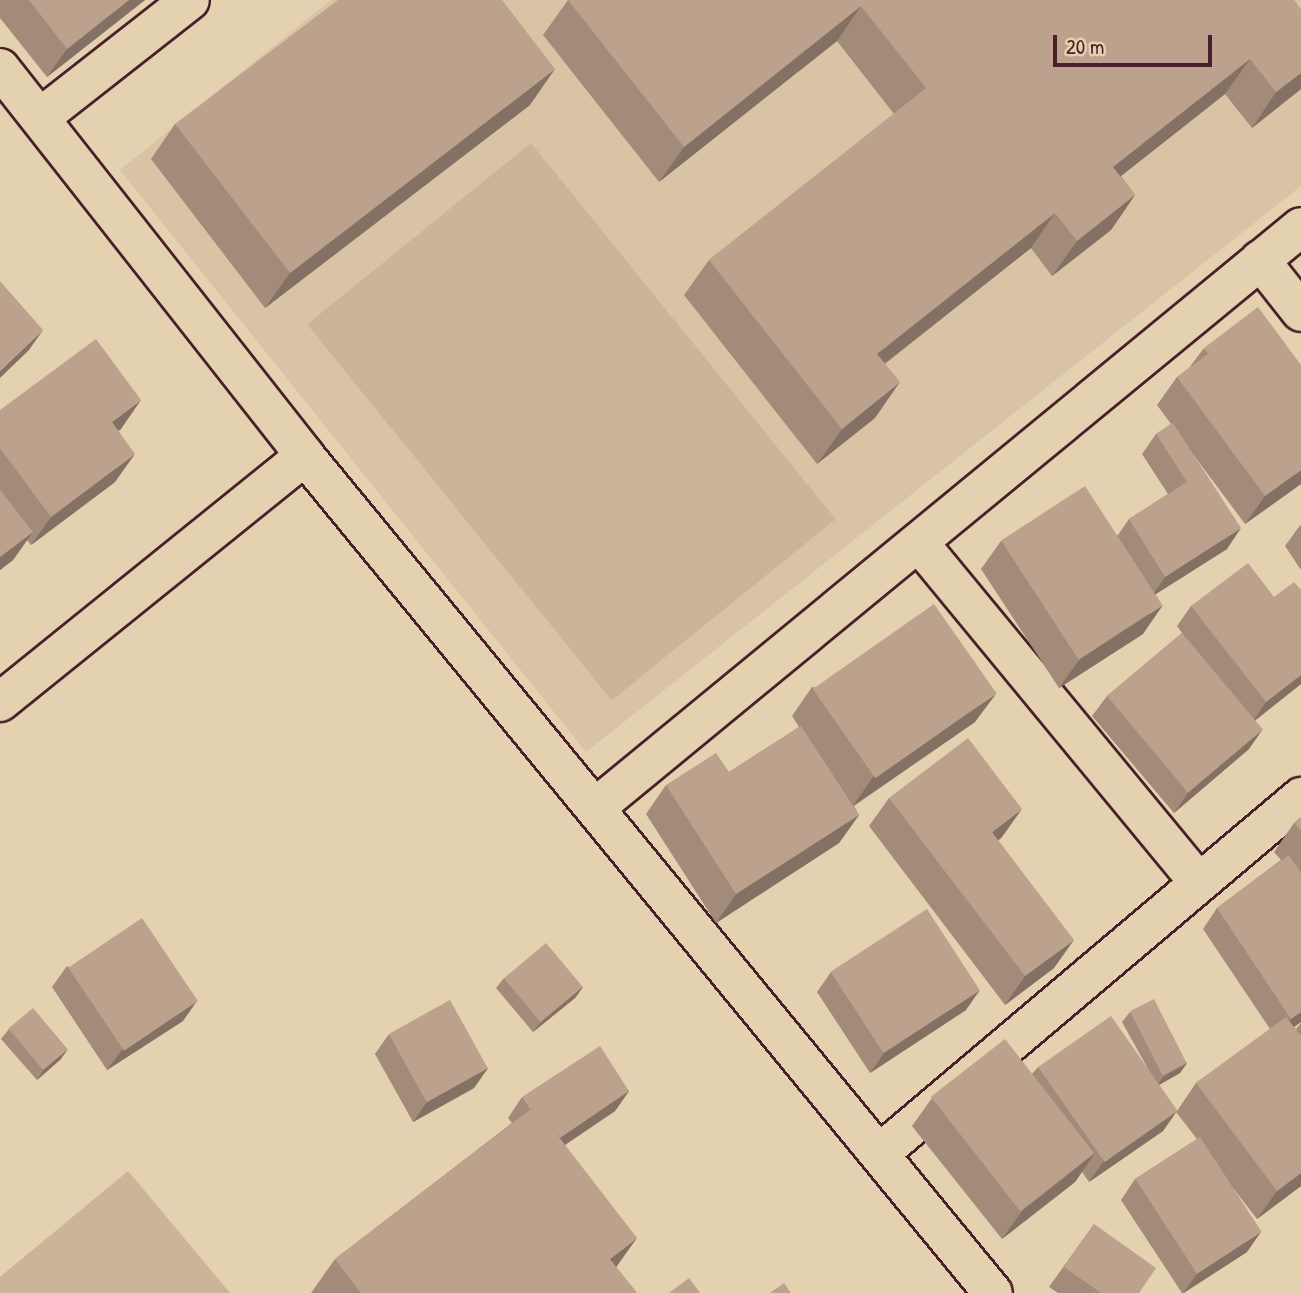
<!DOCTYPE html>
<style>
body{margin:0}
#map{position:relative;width:1301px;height:1293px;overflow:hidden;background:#e4d1af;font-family:"Patrick Hand",sans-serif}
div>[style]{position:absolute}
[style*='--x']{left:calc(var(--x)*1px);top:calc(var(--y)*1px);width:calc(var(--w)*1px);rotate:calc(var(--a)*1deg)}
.built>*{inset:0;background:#d8c3a5}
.green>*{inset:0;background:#cbb499;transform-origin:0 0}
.roads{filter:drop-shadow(2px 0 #4a1f2b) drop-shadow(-2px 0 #4a1f2b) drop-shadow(0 2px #4a1f2b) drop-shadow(0 -2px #4a1f2b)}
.minor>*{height:38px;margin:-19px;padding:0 19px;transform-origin:19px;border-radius:19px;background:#e4d1af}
.wall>*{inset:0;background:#a28b79}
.shaded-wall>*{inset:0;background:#847163}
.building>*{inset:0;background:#bca28d;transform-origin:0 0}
span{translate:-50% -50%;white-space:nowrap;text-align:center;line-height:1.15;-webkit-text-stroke:7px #e4d1af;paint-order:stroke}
.scale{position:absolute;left:1053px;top:35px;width:159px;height:32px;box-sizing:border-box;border:4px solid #4a1f2b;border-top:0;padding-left:9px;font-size:21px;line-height:24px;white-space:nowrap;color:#4a1f2b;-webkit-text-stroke:5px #e4d1af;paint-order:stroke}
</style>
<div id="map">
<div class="built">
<div style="clip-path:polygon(331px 0,1301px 0,1301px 186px,586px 752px,120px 170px)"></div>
</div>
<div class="green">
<div style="left:531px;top:143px;width:484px;height:288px;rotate:51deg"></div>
<div style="clip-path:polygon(128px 1171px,230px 1293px,0 1293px,0 1277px)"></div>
</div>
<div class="roads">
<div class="minor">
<div style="--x:0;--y:68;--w:494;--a:51.8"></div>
<div style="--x:305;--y:456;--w:1083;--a:50.58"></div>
<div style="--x:41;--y:117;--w:189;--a:-38.1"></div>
<div style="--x:1260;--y:260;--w:66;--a:51.7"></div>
<div style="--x:919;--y:543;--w:440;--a:50.5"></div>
<div style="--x:0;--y:702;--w:392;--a:-38.9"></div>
<div style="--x:595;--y:808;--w:914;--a:-39.45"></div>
<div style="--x:879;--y:1154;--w:553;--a:-40.23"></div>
</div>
</div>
<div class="wall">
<div style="clip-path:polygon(0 0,145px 0,47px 77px,0 18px)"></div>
<div style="clip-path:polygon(568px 0,1301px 9px,1301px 89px,1252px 128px,1225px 94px,1121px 176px,1135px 195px,1111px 230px,1052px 276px,1031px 248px,885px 364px,875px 418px,817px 464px,684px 295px,709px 260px,894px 114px,837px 41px,659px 182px,543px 35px)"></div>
<div style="clip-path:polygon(530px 105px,265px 308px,151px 159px,175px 124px)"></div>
<div style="clip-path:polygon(1204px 348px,1301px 484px,1245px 524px,1192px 453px,1227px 549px,1156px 594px,1143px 634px,1059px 688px,981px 569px,1001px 541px,1118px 535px,1129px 519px,1168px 494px,1142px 454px,1156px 434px,1171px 424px,1157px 405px,1177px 377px,1189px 368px)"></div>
<div style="clip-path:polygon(0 410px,121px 429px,118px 431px,115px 482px,31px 545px,27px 540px,13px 560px,0 570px)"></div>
<div style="clip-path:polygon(1301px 524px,1301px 570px,1285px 546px)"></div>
<div style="clip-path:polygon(1301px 590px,1301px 684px,1255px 720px,1249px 749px,1174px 813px,1092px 716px,1107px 696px,1182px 633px,1177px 626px,1191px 606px,1274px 597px)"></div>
<div style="clip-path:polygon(812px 687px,975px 722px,854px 806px,859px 815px,839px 843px,716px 923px,646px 814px,666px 785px,729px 772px,799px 727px,792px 716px)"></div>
<div style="clip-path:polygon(889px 798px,1002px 837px,998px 841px,1054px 968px,1005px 1005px,869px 826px)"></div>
<div style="clip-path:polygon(1301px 817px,1301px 1022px,1294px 1027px,1296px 1029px,1301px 1023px,1301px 1186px,1257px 1219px,1233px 1188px,1247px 1252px,1184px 1293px,1182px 1293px,1121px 1200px,1135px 1179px,1197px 1139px,1176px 1112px,1163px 1131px,1089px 1182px,1082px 1172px,1075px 1182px,1002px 1239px,912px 1126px,932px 1098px,1032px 1074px,1038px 1067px,1147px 1067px,1122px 1022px,1130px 1012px,1187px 1063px,1180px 1073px,1159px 1085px,1177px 1111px,1196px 1083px,1270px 1029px,1203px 929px,1217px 908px,1281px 860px,1274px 852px,1294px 823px)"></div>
<div style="clip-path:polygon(67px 966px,183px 1021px,107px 1070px,52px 987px)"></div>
<div style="clip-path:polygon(831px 972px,966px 1010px,870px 1073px,817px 992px)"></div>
<div style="clip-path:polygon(504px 978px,583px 987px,575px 998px,533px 1032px,496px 988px)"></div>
<div style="clip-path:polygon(9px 1029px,61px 1059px,37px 1080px,1px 1039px)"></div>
<div style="clip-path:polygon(389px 1034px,488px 1068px,474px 1088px,413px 1122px,375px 1054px)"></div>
<div style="clip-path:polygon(629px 1091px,615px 1111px,565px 1145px,616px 1267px,637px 1293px,311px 1293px,335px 1259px,512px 1123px,508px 1118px,522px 1097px)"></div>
<div style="clip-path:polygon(1094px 1224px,1139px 1293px,1058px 1293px,1049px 1287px)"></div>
</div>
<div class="shaded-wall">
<div style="clip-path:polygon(129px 0,145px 0,47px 77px,67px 49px)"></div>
<div style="clip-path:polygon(861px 6px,837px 41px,659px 182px,684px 147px)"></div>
<div style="clip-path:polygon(1250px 59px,1225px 94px,1088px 202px,1113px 167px)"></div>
<div style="clip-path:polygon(555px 69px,530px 105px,265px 308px,290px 273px)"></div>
<div style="clip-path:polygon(1301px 73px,1301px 89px,1252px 128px,1276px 92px)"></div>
<div style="clip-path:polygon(1135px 195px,1111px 230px,1052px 276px,1077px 241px)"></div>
<div style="clip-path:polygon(1055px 213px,1031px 248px,852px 389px,877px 354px)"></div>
<div style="clip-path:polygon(43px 330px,29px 350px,0 378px,0 371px)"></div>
<div style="clip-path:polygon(900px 382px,875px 418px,817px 464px,842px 429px)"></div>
<div style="clip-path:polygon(141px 400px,121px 429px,92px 451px,112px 422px)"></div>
<div style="clip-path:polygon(135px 454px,115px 482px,31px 545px,51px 517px)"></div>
<div style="clip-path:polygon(1301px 470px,1301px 484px,1245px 524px,1265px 496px)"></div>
<div style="clip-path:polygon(1241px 528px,1227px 549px,1151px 597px,1165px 577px)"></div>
<div style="clip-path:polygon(33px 532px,13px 560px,0 570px,0 557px)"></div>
<div style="clip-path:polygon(1163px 605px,1143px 634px,1059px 688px,1079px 660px)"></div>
<div style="clip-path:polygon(1301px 675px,1301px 684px,1252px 723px,1266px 702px)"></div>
<div style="clip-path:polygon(996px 694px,975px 722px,853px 806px,873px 777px)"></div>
<div style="clip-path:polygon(1263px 729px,1249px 749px,1174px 813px,1188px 793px)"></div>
<div style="clip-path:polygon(1022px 809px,1002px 837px,972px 861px,992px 832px)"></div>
<div style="clip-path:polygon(859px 815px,839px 843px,716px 923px,736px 894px)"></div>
<div style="clip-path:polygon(1074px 940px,1054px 968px,1005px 1005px,1025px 976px)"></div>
<div style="clip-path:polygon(583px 987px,575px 998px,533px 1032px,541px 1022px)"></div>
<div style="clip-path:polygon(980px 990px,966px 1010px,870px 1073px,884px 1053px)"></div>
<div style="clip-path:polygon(197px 1001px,183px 1021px,107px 1070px,122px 1050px)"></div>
<div style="clip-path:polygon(1301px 1012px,1301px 1022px,1277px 1039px,1291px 1019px)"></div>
<div style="clip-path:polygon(68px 1049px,61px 1059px,37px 1080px,44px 1069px)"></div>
<div style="clip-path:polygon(1187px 1063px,1180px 1073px,1157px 1086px,1164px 1076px)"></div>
<div style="clip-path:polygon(488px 1068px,474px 1088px,413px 1122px,427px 1102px)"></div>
<div style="clip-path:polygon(629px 1091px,615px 1111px,538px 1163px,552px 1142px)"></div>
<div style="clip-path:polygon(1177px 1111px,1163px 1131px,1089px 1182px,1103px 1162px)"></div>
<div style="clip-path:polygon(1095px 1153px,1075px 1182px,1002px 1239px,1022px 1211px)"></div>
<div style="clip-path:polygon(1301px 1173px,1301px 1186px,1257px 1219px,1277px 1191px)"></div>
<div style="clip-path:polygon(1261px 1232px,1247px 1252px,1183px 1293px,1197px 1274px)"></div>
<div style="clip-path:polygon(637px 1238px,612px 1273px,610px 1259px)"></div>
</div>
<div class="building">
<div style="clip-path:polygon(29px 0,129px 0,67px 49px)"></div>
<div style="clip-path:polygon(338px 0,502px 0,555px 69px,290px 273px,175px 124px)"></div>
<div style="clip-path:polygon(568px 0,1294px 0,1301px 9px,1301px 73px,1276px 92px,1250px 59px,1113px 167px,1135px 195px,1077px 241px,1055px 213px,877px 354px,900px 382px,842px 429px,709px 260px,926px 88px,861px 6px,684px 147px)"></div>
<div style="clip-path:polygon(0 281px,43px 330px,0 371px)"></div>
<div style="clip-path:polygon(1258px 307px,1301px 365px,1301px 470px,1265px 496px,1177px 377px,1208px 354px,1204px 348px)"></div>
<div style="clip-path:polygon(96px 339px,141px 400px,112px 422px,135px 454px,51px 517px,0 448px,0 410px)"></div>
<div style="clip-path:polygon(1173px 423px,1241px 528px,1165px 577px,1129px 519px,1187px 482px,1156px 434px)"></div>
<div style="left:1085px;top:486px;width:142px;height:100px;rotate:57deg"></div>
<div style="clip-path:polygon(0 490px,33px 532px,0 557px)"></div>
<div style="clip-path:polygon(1248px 563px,1274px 597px,1294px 582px,1301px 590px,1301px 675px,1266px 702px,1191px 606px)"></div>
<div style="left:934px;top:604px;width:109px;height:148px;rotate:55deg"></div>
<div style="left:1182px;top:633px;width:126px;height:98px;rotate:50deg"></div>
<div style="clip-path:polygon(801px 726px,859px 815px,736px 894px,666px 785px,716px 753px,729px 772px)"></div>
<div style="clip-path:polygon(968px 738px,1022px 809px,992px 832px,1074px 940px,1025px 976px,889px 798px)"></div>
<div style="clip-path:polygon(1301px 817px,1301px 831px,1294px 823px)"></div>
<div style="clip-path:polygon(1289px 855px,1301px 873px,1301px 1012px,1291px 1019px,1217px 908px)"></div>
<div style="left:927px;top:909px;width:97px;height:115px;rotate:57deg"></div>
<div style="left:142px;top:918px;width:100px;height:89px;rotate:56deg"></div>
<div style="left:546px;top:943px;width:57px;height:55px;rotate:50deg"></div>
<div style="left:1154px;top:999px;width:72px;height:27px;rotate:63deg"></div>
<div style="left:450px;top:1000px;width:78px;height:70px;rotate:61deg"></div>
<div style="left:33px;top:1008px;width:54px;height:32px;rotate:50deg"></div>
<div style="left:1111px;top:1016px;width:116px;height:89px;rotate:55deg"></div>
<div style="clip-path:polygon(1286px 1017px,1301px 1036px,1301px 1173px,1277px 1191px,1196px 1083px)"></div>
<div style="left:1005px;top:1039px;width:145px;height:94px;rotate:52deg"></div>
<div style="clip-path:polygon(600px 1046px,629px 1091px,560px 1138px,535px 1106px,530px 1109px,522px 1097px)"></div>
<div style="clip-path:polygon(535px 1106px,637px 1238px,610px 1259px,637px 1293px,361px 1293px,335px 1259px)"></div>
<div style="left:1200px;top:1137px;width:113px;height:77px;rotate:57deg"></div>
<div style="clip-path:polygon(1094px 1224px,1156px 1268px,1139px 1293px,1101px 1293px,1064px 1267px)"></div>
<div style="clip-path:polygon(689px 1278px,700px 1293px,669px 1293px)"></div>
<div style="clip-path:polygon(784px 1283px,791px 1293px,770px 1293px)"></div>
</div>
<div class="scale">20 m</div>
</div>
